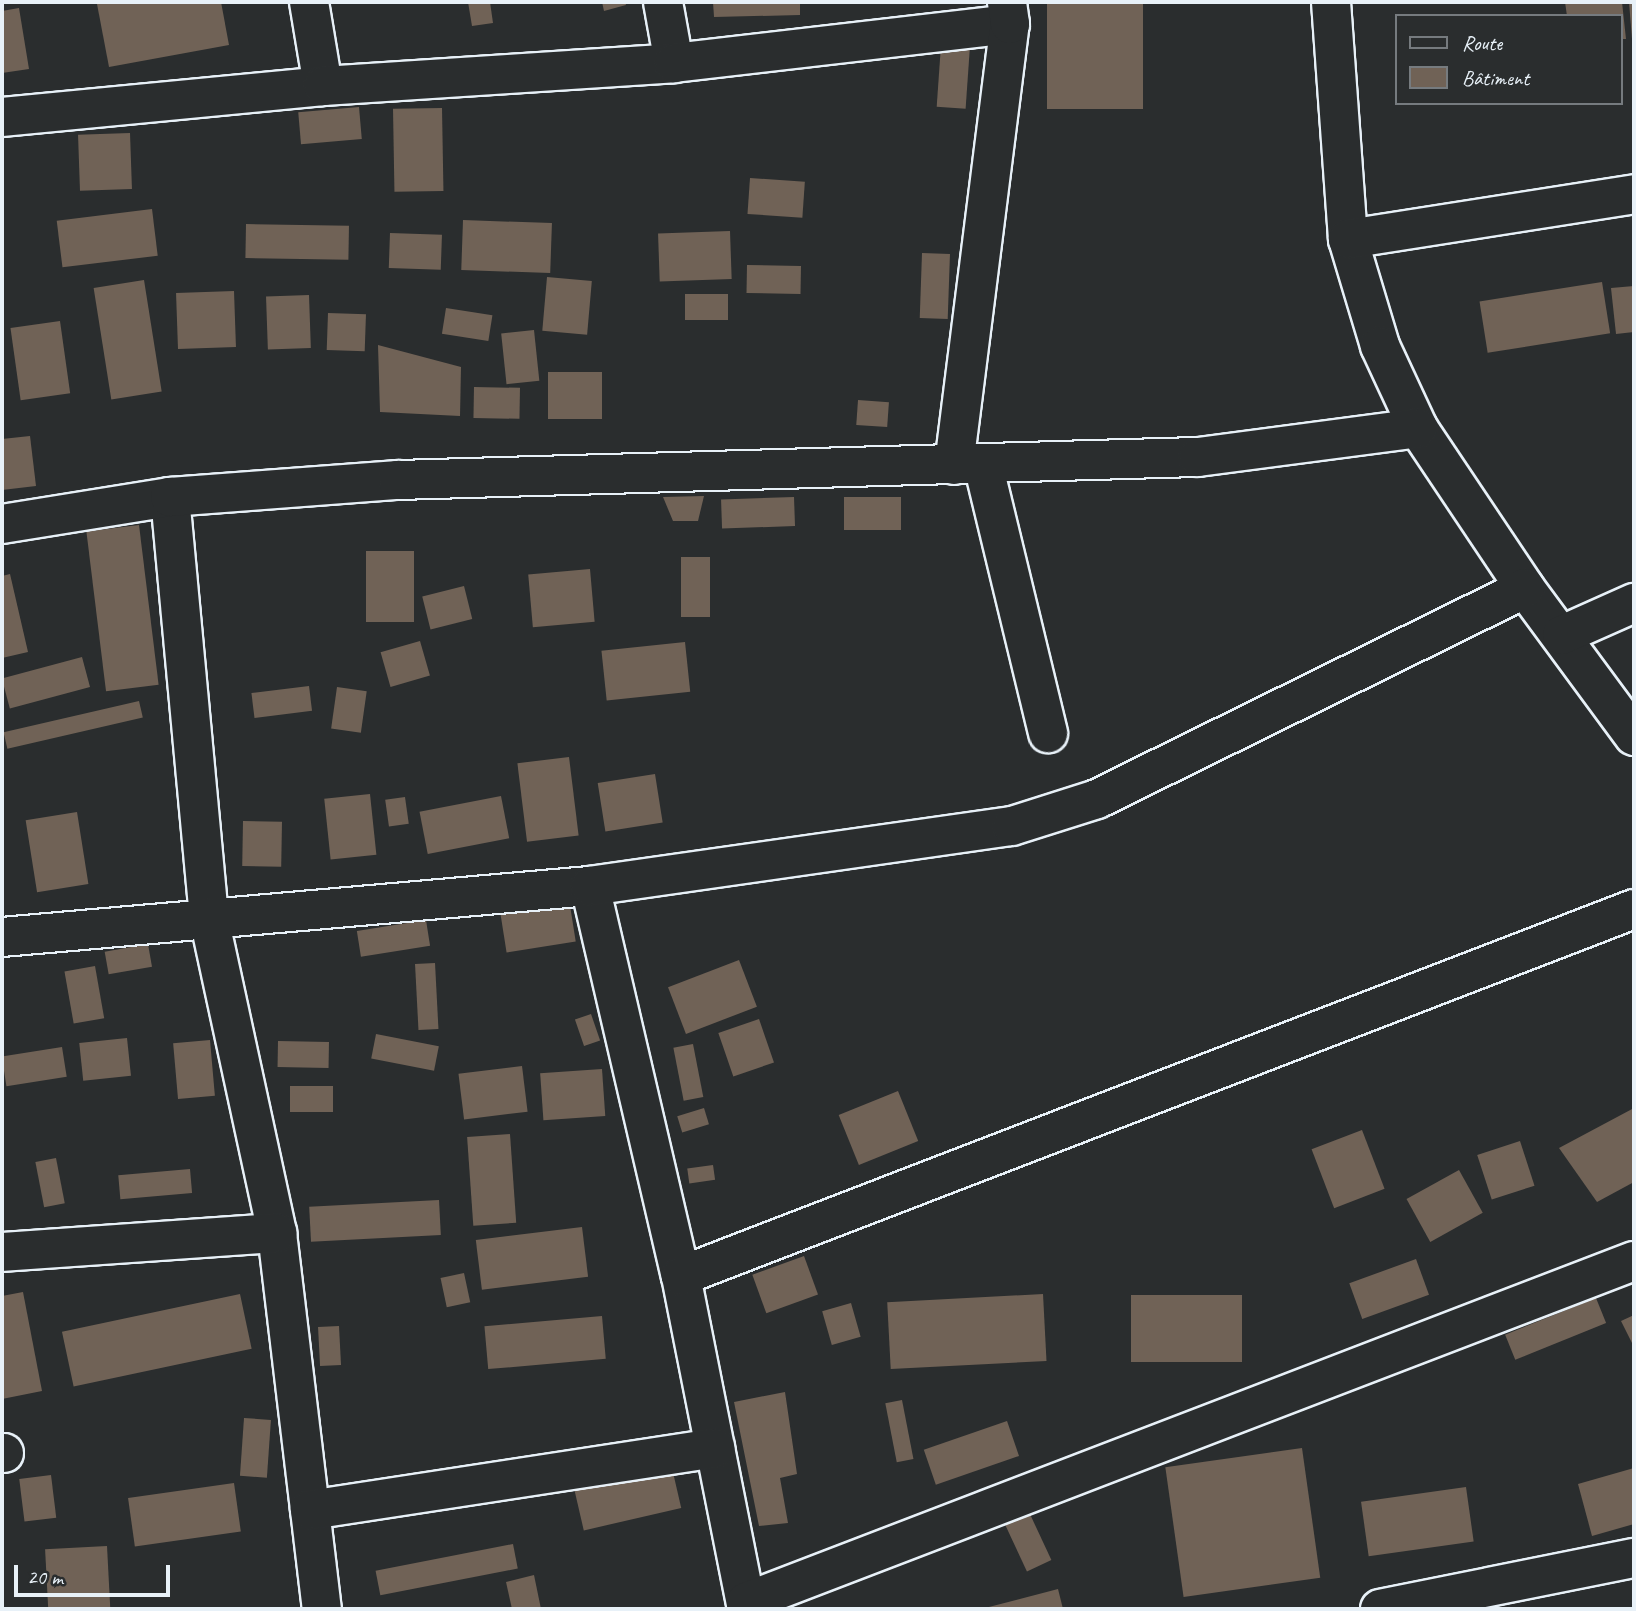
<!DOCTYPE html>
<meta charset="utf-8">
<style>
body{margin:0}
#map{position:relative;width:1636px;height:1611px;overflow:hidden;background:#2a2d2e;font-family:Caveat,sans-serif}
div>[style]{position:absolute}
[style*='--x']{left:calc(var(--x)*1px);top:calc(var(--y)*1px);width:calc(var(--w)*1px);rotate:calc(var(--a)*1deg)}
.building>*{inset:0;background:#706256;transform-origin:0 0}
.roads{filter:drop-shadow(2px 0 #e8f1f8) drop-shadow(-2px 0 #e8f1f8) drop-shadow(0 2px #e8f1f8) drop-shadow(0 -2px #e8f1f8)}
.minor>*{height:38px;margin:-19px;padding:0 19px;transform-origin:19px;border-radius:19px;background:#2a2d2e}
span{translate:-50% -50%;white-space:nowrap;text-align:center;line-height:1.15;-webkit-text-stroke:6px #2a2d2e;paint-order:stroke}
.frame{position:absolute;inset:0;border:4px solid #e8f1f8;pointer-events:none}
.legend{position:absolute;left:1395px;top:14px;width:228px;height:91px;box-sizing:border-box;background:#2a2d2e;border:2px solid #767b7f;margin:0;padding:9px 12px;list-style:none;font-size:21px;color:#e8f1f8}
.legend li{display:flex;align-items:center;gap:14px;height:35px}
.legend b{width:35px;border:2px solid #767b7f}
.scale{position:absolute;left:14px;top:1565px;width:156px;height:32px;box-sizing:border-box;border:4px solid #e8f1f8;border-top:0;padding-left:9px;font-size:21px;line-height:24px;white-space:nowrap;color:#e8f1f8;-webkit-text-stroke:5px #2a2d2e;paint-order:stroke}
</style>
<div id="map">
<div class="building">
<div style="clip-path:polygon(111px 2px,221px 2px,229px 45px,109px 67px,97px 4px)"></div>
<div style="clip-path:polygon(468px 2px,490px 2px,493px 23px,472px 26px)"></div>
<div style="clip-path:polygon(602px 2px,625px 2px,626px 5px,604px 11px)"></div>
<div style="clip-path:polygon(713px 2px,800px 2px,800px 15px,714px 17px)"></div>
<div style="left:1047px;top:2px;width:96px;height:107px"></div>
<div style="clip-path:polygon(1565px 2px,1622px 2px,1626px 39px,1620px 39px,1620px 16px,1567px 16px)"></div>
<div style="clip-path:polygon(1629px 2px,1634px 2px,1634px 39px,1632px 39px)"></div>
<div style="clip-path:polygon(19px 8px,29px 69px,2px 73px,2px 11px)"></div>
<div style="left:941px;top:45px;width:29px;height:62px;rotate:4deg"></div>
<div style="left:359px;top:107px;width:32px;height:61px;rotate:85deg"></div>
<div style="left:442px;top:108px;width:83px;height:49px;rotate:89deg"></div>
<div style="left:130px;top:133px;width:56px;height:52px;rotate:88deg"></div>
<div style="left:750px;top:178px;width:55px;height:36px;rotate:4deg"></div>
<div style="left:152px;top:209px;width:47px;height:96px;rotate:83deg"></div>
<div style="left:463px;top:220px;width:89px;height:50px;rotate:2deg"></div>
<div style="left:246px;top:224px;width:103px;height:34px;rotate:1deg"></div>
<div style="left:730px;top:231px;width:48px;height:72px;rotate:88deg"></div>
<div style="left:390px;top:233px;width:52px;height:35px;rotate:2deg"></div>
<div style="left:922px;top:253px;width:28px;height:65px;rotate:2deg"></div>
<div style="left:747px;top:265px;width:54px;height:28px;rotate:1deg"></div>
<div style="left:547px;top:277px;width:45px;height:54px;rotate:5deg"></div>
<div style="left:144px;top:280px;width:113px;height:51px;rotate:81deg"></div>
<div style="left:1602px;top:282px;width:52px;height:124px;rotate:81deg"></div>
<div style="clip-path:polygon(1634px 286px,1634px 332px,1616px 334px,1611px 288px)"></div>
<div style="left:234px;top:291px;width:56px;height:58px;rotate:88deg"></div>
<div style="left:685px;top:294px;width:43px;height:26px"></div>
<div style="left:309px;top:295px;width:53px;height:43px;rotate:88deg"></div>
<div style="left:446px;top:308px;width:47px;height:26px;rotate:9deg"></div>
<div style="left:328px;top:313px;width:38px;height:37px;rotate:2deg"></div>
<div style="left:60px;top:321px;width:73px;height:50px;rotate:82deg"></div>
<div style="left:534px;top:330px;width:51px;height:33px;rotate:84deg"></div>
<div style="clip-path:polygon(378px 345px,461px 367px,460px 416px,380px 412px)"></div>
<div style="left:602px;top:372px;width:47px;height:54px;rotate:90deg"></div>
<div style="left:474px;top:387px;width:46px;height:31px;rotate:1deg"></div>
<div style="left:858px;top:400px;width:31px;height:25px;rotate:4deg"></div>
<div style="clip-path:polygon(30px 436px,36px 486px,2px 490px,2px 439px)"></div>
<div style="clip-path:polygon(704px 496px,698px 521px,673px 521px,663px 497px)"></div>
<div style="left:794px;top:497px;width:29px;height:73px;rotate:88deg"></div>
<div style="left:844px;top:497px;width:57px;height:33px"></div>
<div style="left:139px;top:525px;width:161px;height:53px;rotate:83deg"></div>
<div style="left:366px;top:551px;width:48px;height:71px"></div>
<div style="left:681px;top:557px;width:29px;height:60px"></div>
<div style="left:590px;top:569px;width:53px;height:62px;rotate:85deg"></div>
<div style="clip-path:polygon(10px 574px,28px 652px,2px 658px,2px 576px)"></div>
<div style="left:464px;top:586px;width:34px;height:43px;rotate:76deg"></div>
<div style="left:420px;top:641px;width:36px;height:41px;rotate:74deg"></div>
<div style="left:685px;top:642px;width:50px;height:84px;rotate:84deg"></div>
<div style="left:82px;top:657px;width:31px;height:83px;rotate:75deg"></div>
<div style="left:309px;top:686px;width:25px;height:58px;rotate:83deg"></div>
<div style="left:337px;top:687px;width:30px;height:42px;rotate:8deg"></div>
<div style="left:139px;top:701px;width:17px;height:139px;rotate:77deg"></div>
<div style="left:569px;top:757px;width:79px;height:52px;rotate:83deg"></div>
<div style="left:655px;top:774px;width:49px;height:58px;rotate:81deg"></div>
<div style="left:370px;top:794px;width:61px;height:46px;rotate:84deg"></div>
<div style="left:501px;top:796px;width:43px;height:83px;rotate:79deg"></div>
<div style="left:405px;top:797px;width:27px;height:20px;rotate:82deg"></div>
<div style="left:77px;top:812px;width:73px;height:52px;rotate:81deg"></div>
<div style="left:243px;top:821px;width:39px;height:45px;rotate:1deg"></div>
<div style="left:569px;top:899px;width:43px;height:70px;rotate:81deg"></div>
<div style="left:426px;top:920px;width:26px;height:70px;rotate:81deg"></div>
<div style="left:148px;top:944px;width:23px;height:44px;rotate:80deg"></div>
<div style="left:739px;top:960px;width:50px;height:76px;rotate:69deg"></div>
<div style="left:435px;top:963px;width:66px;height:20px;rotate:87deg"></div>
<div style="left:95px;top:966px;width:53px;height:31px;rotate:80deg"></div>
<div style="left:591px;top:1014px;width:28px;height:17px;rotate:71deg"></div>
<div style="left:759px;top:1019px;width:46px;height:43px;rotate:71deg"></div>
<div style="left:376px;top:1034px;width:64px;height:25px;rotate:11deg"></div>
<div style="left:127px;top:1038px;width:38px;height:48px;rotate:84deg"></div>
<div style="left:210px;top:1040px;width:56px;height:37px;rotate:85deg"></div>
<div style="left:278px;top:1041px;width:51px;height:26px;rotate:1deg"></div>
<div style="left:693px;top:1044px;width:54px;height:20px;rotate:79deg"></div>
<div style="left:62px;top:1047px;width:30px;height:61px;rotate:81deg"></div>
<div style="left:522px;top:1066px;width:46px;height:64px;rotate:83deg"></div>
<div style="left:602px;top:1069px;width:47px;height:62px;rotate:86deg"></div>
<div style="left:290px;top:1086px;width:43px;height:26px"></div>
<div style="left:898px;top:1091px;width:54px;height:64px;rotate:68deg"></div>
<div style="left:704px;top:1108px;width:17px;height:28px;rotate:73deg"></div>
<div style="clip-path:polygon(1634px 1108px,1634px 1182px,1597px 1202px,1559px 1148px)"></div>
<div style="left:1362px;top:1130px;width:63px;height:54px;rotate:69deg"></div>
<div style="left:510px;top:1134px;width:89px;height:43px;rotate:86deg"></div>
<div style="left:1520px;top:1141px;width:47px;height:45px;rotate:72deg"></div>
<div style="left:56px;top:1158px;width:46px;height:21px;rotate:79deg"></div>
<div style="left:713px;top:1165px;width:15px;height:26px;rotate:82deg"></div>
<div style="left:190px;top:1169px;width:24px;height:72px;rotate:85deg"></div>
<div style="left:1459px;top:1170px;width:49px;height:60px;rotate:61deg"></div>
<div style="left:439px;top:1200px;width:35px;height:130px;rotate:87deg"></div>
<div style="left:582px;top:1227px;width:50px;height:107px;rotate:83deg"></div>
<div style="left:804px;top:1256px;width:41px;height:55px;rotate:70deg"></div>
<div style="left:1416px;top:1259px;width:38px;height:71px;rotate:70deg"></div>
<div style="left:464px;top:1273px;width:30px;height:24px;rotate:78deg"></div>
<div style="clip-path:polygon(23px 1292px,42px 1391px,2px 1399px,2px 1296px)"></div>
<div style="left:240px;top:1294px;width:56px;height:182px;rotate:78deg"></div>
<div style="left:1043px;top:1294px;width:67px;height:156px;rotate:87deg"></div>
<div style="left:1131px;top:1295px;width:111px;height:67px"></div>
<div style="left:1596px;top:1298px;width:27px;height:98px;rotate:68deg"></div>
<div style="left:851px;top:1303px;width:35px;height:30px;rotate:74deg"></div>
<div style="clip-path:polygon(1634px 1315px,1634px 1347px,1621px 1321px)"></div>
<div style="left:602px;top:1316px;width:43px;height:118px;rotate:85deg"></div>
<div style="left:339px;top:1326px;width:39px;height:21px;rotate:87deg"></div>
<div style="clip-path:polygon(785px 1392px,797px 1474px,780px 1478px,788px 1523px,759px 1526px,734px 1402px)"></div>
<div style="left:902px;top:1400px;width:60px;height:17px;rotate:79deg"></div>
<div style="left:244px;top:1418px;width:27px;height:58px;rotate:4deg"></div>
<div style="left:1007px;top:1421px;width:37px;height:88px;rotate:71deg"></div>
<div style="left:1302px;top:1448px;width:131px;height:138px;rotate:82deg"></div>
<div style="left:672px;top:1468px;width:41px;height:100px;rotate:77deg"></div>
<div style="clip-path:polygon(1634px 1468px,1634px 1524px,1592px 1536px,1578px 1484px)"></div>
<div style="left:51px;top:1475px;width:43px;height:32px;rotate:83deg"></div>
<div style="left:234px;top:1483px;width:49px;height:107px;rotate:82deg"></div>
<div style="left:1466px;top:1487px;width:55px;height:106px;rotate:82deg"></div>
<div style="left:1029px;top:1512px;width:53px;height:27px;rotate:65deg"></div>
<div style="left:513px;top:1544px;width:25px;height:140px;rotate:79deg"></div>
<div style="left:107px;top:1546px;width:63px;height:62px;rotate:87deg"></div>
<div style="clip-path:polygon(534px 1575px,541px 1609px,512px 1609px,506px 1582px)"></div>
<div style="clip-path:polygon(1058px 1589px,1063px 1609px,985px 1609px,985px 1608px)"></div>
</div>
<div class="roads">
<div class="minor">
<div style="--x:309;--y:2;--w:85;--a:80.5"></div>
<div style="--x:663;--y:2;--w:62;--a:79.8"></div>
<div style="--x:1331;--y:2;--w:238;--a:85.9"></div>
<div style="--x:1348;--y:239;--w:112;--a:73.3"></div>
<div style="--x:1380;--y:346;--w:90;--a:65.1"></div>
<div style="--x:1418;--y:428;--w:192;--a:56.2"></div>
<div style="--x:1525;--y:588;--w:184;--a:53.6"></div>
<div style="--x:2;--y:117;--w:322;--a:-5.5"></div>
<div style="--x:323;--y:86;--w:352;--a:-3.7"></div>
<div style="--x:674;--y:63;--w:338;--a:-6.6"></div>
<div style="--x:1348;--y:239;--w:290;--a:-8.9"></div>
<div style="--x:983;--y:464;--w:277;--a:76.4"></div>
<div style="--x:954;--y:465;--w:445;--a:-82.8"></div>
<div style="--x:1010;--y:24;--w:22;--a:-98"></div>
<div style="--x:170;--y:497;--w:423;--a:84.7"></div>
<div style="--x:209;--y:918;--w:322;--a:77.8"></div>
<div style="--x:277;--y:1233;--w:379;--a:83.2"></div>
<div style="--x:2;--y:524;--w:170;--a:-9.1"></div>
<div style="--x:170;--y:497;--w:229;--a:-4.3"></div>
<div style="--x:398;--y:480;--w:800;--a:-1.65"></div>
<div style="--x:1198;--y:457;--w:222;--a:-7.5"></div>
<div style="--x:1562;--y:635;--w:79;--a:-24"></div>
<div style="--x:590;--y:886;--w:400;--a:76.9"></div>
<div style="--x:681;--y:1276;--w:339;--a:78.8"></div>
<div style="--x:2;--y:937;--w:590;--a:-4.96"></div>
<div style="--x:590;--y:886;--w:426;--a:-8.1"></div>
<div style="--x:1012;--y:826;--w:89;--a:-17.6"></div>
<div style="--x:1097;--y:799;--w:477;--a:-26.2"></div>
<div style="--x:2;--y:1252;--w:276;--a:-4"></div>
<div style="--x:681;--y:1276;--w:1021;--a:-21.06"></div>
<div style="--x:2;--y:1453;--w:2;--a:0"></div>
<div style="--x:310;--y:1510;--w:410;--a:-8.7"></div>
<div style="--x:746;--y:1602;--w:951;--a:-21.01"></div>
<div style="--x:1380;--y:1609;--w:259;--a:-11.4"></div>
</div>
</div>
<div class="frame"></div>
<ul class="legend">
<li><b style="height:9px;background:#2a2d2e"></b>Route</li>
<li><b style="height:19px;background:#706256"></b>Bâtiment</li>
</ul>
<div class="scale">20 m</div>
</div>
